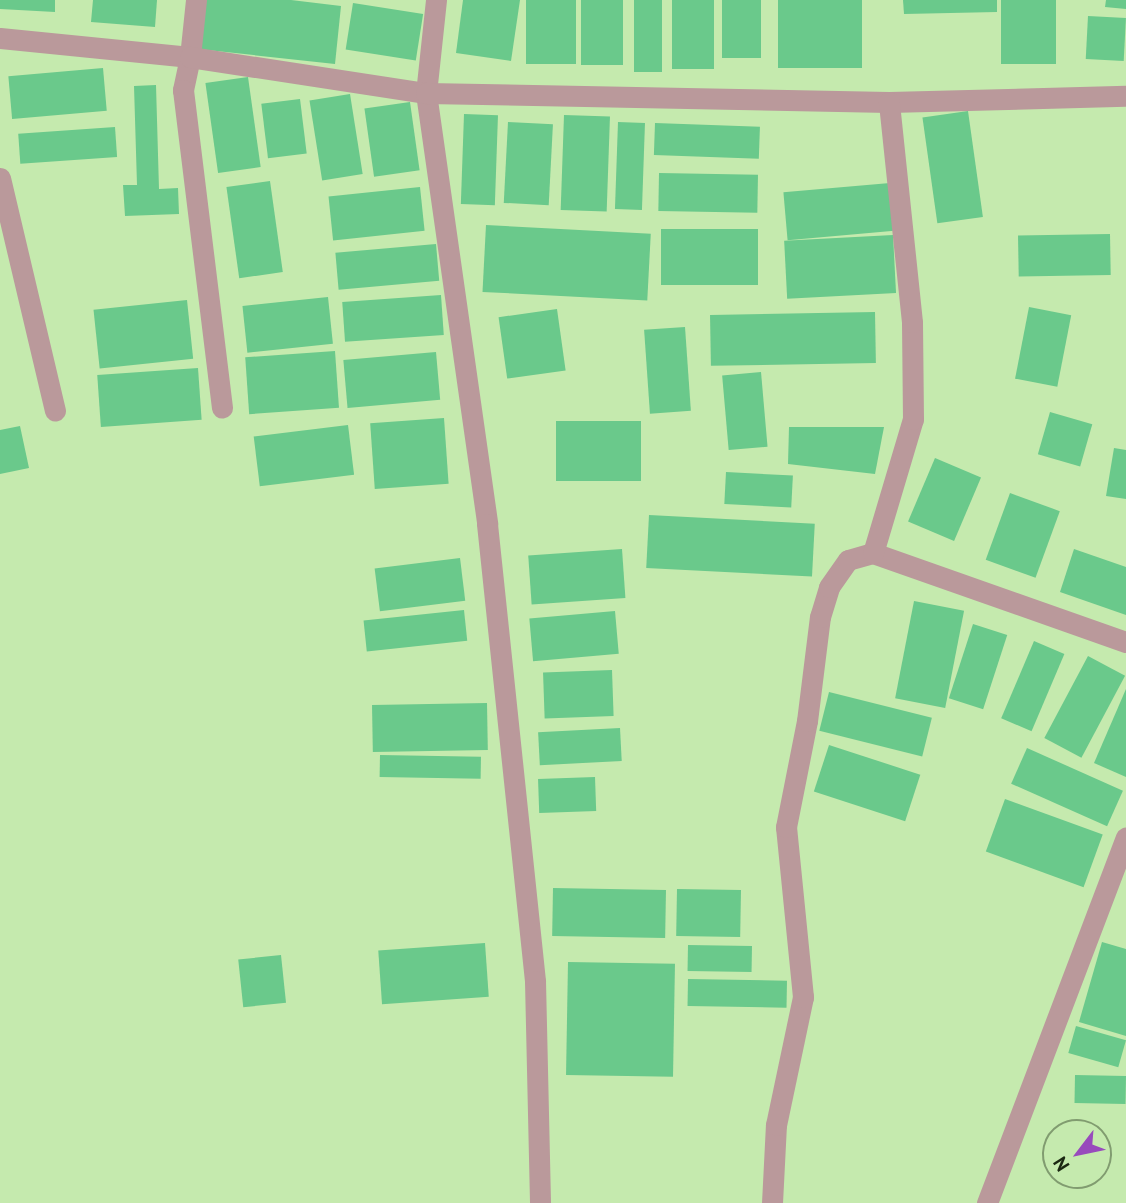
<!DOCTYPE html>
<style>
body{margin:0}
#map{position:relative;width:1126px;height:1203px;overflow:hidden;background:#c5eaae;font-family:"PT Sans",sans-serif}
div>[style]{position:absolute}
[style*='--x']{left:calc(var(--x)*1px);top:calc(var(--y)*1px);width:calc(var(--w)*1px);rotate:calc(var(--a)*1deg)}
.building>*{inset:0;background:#6ac98b;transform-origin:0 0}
.minor>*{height:21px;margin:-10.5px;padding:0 10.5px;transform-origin:10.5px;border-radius:10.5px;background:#ba999b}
span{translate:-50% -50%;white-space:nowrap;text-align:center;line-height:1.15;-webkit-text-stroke:7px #c5eaae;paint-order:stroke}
.north{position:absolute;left:1042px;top:1119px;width:70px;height:70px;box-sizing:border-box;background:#c5eaae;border:2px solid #819c70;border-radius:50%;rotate:238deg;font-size:19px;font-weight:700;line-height:28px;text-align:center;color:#1b2812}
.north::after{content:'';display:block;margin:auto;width:24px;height:32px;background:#984bbc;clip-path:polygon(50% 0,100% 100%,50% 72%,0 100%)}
</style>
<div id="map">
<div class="building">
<div style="clip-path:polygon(0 0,55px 0,55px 12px,0 9px)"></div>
<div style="clip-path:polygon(93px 0,157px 0,155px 27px,91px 22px)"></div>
<div style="clip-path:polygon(204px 0,291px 0,341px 6px,335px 64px,198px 49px)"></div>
<div style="clip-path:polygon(463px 0,520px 0,511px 61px,456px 53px)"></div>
<div style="left:526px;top:0;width:50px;height:64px"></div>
<div style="left:581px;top:0;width:42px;height:65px"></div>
<div style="left:634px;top:0;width:28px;height:72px"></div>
<div style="left:672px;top:0;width:42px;height:69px"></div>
<div style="left:722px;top:0;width:39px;height:58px"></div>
<div style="left:778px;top:0;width:84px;height:68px"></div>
<div style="clip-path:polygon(903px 0,997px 0,997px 12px,904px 14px)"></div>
<div style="left:1001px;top:0;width:55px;height:64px"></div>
<div style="clip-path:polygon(1106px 0,1126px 0,1126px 9px,1105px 7px)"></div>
<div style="left:353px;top:3px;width:71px;height:47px;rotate:9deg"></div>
<div style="left:1088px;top:16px;width:38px;height:43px;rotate:3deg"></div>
<div style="left:103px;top:68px;width:43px;height:95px;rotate:85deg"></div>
<div style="left:248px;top:77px;width:91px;height:43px;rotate:82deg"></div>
<div style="clip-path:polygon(156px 85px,159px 189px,178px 188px,179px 214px,125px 216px,123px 185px,137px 185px,134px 86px)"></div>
<div style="left:350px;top:94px;width:81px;height:41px;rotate:81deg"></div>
<div style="left:300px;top:99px;width:55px;height:39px;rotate:83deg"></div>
<div style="left:410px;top:102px;width:69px;height:46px;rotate:82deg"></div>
<div style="left:968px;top:111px;width:107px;height:46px;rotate:82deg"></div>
<div style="left:464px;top:114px;width:34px;height:90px;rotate:2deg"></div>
<div style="left:564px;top:115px;width:46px;height:95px;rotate:2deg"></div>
<div style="left:508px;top:122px;width:45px;height:81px;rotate:3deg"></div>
<div style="left:618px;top:122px;width:27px;height:87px;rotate:2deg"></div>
<div style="left:655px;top:123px;width:105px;height:32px;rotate:2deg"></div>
<div style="left:115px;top:127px;width:30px;height:97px;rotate:86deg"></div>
<div style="left:659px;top:173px;width:99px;height:38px;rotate:1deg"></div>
<div style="left:270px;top:181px;width:92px;height:44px;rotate:82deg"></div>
<div style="left:890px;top:183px;width:48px;height:107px;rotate:85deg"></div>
<div style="left:420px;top:187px;width:44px;height:92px;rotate:84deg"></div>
<div style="left:486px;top:225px;width:165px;height:67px;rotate:3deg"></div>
<div style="left:661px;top:229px;width:97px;height:56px"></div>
<div style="left:1110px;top:234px;width:41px;height:92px;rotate:89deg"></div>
<div style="left:893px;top:235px;width:58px;height:109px;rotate:87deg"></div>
<div style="left:436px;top:244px;width:37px;height:101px;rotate:85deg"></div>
<div style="left:441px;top:295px;width:40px;height:99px;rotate:86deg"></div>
<div style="left:328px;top:297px;width:47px;height:86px;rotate:84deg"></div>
<div style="left:187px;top:300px;width:59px;height:94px;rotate:84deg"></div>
<div style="left:1029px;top:307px;width:43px;height:73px;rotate:11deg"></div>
<div style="left:557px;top:309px;width:62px;height:59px;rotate:82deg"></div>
<div style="left:875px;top:312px;width:51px;height:165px;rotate:89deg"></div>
<div style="left:685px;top:327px;width:84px;height:41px;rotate:86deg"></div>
<div style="left:335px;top:351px;width:57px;height:90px;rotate:86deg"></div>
<div style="left:436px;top:352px;width:48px;height:93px;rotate:85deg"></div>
<div style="left:198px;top:368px;width:52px;height:101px;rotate:86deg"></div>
<div style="left:761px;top:372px;width:75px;height:39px;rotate:85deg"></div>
<div style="left:1050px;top:412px;width:44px;height:44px;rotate:16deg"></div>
<div style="left:444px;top:418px;width:66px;height:74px;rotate:86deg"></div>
<div style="left:556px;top:421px;width:85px;height:60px"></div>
<div style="left:348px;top:425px;width:50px;height:95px;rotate:83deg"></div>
<div style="clip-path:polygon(20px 426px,29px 468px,0 474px,0 430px)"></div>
<div style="clip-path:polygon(789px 427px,884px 427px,875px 474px,788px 464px)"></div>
<div style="clip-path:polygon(1114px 448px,1126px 450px,1126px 499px,1106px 496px)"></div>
<div style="left:935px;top:458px;width:50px;height:69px;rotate:23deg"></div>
<div style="left:726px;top:472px;width:67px;height:32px;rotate:3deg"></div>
<div style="left:1010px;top:493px;width:53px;height:71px;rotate:20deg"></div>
<div style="left:649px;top:515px;width:166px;height:53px;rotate:3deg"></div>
<div style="left:622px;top:549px;width:49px;height:94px;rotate:86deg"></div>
<div style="clip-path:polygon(1074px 549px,1126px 567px,1126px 615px,1060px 592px)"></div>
<div style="left:460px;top:558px;width:43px;height:86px;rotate:83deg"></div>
<div style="left:914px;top:601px;width:51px;height:99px;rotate:11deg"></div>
<div style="left:464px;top:610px;width:31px;height:101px;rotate:84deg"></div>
<div style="left:615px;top:611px;width:43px;height:86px;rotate:85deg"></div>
<div style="left:973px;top:624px;width:36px;height:78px;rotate:18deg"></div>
<div style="left:1034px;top:641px;width:33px;height:84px;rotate:23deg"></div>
<div style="left:1088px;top:656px;width:42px;height:93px;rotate:28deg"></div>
<div style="left:612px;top:670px;width:46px;height:69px;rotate:88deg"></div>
<div style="clip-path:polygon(1126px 689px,1126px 777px,1094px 763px)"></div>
<div style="left:829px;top:692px;width:106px;height:40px;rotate:14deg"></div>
<div style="left:487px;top:703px;width:47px;height:115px;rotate:89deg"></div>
<div style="left:620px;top:728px;width:33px;height:82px;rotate:87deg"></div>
<div style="left:829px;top:745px;width:96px;height:49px;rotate:18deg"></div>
<div style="left:1027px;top:748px;width:105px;height:39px;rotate:24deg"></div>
<div style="left:380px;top:755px;width:101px;height:22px;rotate:1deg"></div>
<div style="left:595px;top:777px;width:34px;height:57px;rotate:88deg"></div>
<div style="left:1005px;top:799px;width:104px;height:56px;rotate:20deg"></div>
<div style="left:553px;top:888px;width:113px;height:48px;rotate:1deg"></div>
<div style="left:677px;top:889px;width:64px;height:47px;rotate:1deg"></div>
<div style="clip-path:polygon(1102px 942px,1126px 949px,1126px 1036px,1079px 1022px)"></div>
<div style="left:485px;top:943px;width:54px;height:107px;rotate:86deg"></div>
<div style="left:688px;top:945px;width:64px;height:26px;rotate:1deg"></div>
<div style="left:281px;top:955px;width:48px;height:43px;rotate:84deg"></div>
<div style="left:568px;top:962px;width:107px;height:113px;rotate:1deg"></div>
<div style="left:688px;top:979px;width:99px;height:27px;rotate:1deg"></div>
<div style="left:1076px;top:1026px;width:52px;height:28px;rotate:16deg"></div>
<div style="left:1075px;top:1075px;width:51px;height:28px;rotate:1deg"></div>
</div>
<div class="minor">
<div style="--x:196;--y:0;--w:57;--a:96"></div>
<div style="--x:190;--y:57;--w:34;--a:102"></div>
<div style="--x:183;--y:90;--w:320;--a:83"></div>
<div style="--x:436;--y:0;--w:94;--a:96.1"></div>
<div style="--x:426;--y:93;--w:435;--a:81.9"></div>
<div style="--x:487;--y:524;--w:460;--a:84"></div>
<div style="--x:535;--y:981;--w:222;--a:88.7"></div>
<div style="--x:0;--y:38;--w:191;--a:5.7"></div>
<div style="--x:190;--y:57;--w:239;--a:8.7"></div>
<div style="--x:426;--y:93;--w:463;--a:1.1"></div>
<div style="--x:889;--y:102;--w:237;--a:-1.5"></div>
<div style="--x:0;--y:178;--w:239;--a:76.7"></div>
<div style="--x:873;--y:553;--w:268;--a:19.4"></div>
<div style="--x:772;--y:1203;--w:78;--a:-87.1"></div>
<div style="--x:776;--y:1125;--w:131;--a:-78.1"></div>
<div style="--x:803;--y:997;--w:171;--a:-95.7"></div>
<div style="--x:786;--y:827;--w:108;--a:-78.8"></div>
<div style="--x:807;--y:721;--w:105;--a:-82.9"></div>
<div style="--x:820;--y:617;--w:31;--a:-73"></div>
<div style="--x:829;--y:587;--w:33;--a:-55"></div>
<div style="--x:848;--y:560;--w:26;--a:-16"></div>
<div style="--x:873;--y:553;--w:140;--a:-73.4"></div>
<div style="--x:913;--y:419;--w:97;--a:-90.6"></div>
<div style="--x:912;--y:322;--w:221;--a:-96"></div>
<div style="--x:987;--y:1203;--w:391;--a:-69.2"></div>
</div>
<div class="north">N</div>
</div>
